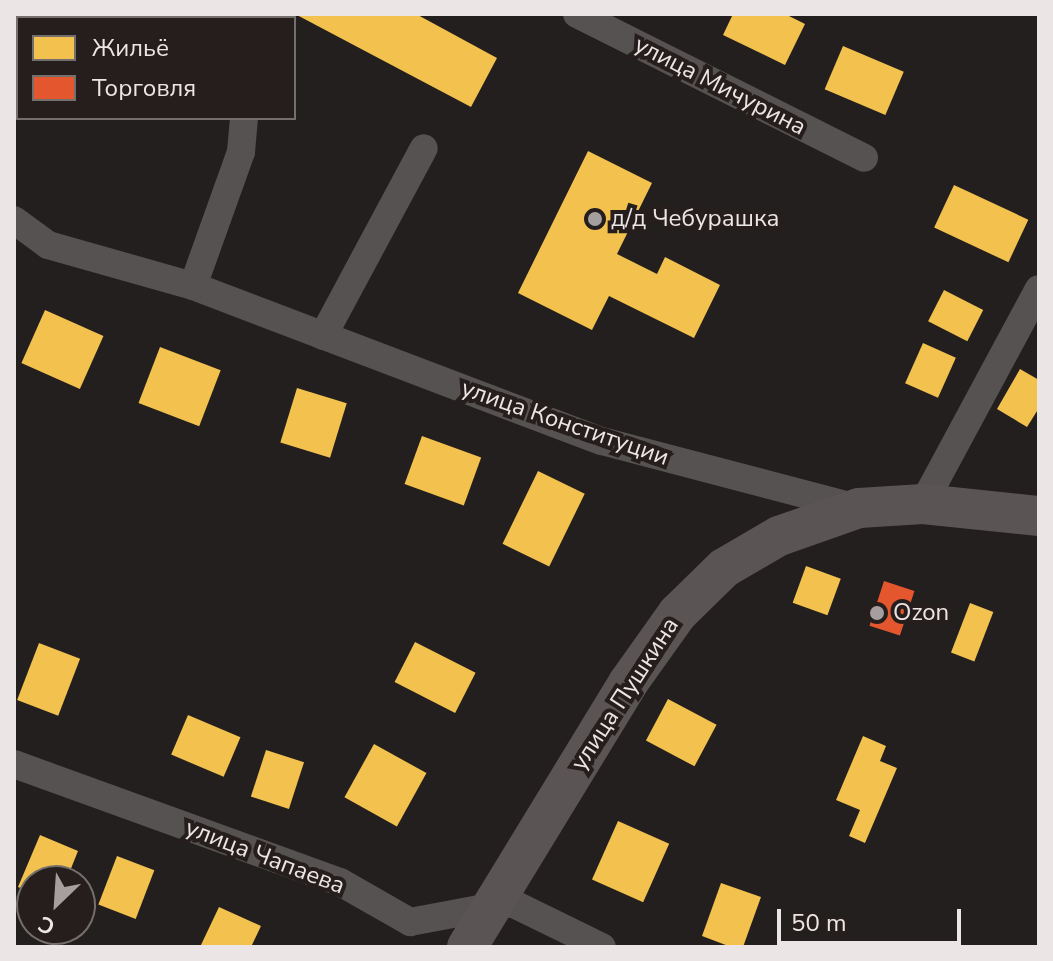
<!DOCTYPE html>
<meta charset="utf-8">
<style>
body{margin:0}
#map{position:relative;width:1053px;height:961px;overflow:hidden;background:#231f1e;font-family:"Nunito Sans",sans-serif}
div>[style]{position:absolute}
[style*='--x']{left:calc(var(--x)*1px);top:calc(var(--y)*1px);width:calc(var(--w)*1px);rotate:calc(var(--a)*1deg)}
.homes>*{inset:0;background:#f2c14e;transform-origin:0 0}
.shops>*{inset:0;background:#e4572e;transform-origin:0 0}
.minor>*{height:28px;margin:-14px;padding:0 14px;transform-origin:14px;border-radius:14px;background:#555251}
.secondary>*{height:40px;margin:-20px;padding:0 20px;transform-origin:20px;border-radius:20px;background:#5a5554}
.dots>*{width:22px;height:22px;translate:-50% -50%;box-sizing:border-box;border:4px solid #251e1c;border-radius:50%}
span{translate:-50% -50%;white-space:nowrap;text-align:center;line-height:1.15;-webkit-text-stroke:8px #251e1c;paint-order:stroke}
.street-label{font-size:24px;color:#ebe6e5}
.poi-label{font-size:24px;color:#ebe6e5}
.left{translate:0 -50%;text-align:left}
.frame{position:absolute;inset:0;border:16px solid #ebe6e5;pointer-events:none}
.legend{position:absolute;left:16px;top:16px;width:280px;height:104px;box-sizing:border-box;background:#251e1c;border:2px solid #746e6c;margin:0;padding:10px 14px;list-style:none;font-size:24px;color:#ebe6e5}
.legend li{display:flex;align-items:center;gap:16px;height:40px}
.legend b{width:40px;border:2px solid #746e6c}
.north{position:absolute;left:16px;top:865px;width:80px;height:80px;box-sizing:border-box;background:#251e1c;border:2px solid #746e6c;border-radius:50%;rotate:205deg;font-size:22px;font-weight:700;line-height:32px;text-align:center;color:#ebe6e5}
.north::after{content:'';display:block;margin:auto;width:28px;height:36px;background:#a5a09f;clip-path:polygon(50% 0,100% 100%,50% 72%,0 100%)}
.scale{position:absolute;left:777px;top:909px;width:184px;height:36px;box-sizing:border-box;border:4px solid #ebe6e5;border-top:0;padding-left:10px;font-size:24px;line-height:28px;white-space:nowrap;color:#ebe6e5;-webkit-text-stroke:6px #251e1c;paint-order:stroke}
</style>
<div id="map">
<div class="homes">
<div style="clip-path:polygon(295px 14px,416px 14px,497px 58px,471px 107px)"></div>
<div style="clip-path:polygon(733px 14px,785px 14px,805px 24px,785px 65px,723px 35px)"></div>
<div style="left:843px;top:46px;width:66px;height:47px;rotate:23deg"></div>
<div style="clip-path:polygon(588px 151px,652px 183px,617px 254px,657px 274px,665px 257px,720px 285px,694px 338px,609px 296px,592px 330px,518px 293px)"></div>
<div style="left:954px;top:185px;width:82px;height:47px;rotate:25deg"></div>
<div style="left:944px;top:290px;width:44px;height:35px;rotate:27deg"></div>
<div style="left:45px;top:310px;width:64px;height:58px;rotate:24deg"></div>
<div style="left:923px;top:343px;width:36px;height:44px;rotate:24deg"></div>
<div style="left:160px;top:347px;width:65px;height:60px;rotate:21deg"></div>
<div style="clip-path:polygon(1020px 369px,1039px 380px,1039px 408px,1027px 427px,997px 409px)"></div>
<div style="left:297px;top:388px;width:52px;height:57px;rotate:17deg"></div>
<div style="left:422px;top:436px;width:63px;height:51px;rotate:20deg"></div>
<div style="left:538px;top:471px;width:52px;height:81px;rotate:26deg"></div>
<div style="left:806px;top:566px;width:37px;height:39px;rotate:20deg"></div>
<div style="left:970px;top:603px;width:25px;height:53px;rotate:21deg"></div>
<div style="left:415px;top:642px;width:68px;height:45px;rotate:27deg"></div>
<div style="left:39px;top:643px;width:44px;height:61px;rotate:21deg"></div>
<div style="left:668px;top:699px;width:55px;height:47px;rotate:28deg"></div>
<div style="left:188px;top:715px;width:57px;height:43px;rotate:23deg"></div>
<div style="clip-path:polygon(863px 736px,886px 746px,880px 761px,897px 768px,865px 843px,849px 836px,860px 810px,836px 800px)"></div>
<div style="left:374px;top:744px;width:60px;height:61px;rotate:29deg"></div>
<div style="left:266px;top:750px;width:40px;height:49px;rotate:18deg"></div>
<div style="left:618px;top:821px;width:56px;height:64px;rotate:24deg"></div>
<div style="clip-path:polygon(40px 835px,78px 851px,66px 881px,32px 881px,32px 893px,18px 887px)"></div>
<div style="left:117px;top:856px;width:40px;height:52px;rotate:21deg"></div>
<div style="clip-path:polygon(721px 883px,761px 897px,743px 947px,731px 947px,702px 936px)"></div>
<div style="clip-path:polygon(219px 907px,261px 926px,251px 947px,200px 947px)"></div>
</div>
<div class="shops">
<div style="left:884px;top:581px;width:32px;height:47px;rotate:18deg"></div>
</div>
<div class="minor">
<div style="--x:577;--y:14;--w:321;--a:26.6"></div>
<div style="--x:255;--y:18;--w:4;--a:-76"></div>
<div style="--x:14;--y:220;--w:42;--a:36.3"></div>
<div style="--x:48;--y:245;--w:151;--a:15.8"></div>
<div style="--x:193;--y:286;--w:437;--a:20.8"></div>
<div style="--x:602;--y:441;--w:265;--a:14.7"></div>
<div style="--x:193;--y:286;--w:142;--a:-70.3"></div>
<div style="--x:241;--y:152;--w:34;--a:-85"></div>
<div style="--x:323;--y:336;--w:213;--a:-61.8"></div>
<div style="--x:923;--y:504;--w:244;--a:-61.7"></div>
<div style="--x:14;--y:764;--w:347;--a:19.9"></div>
<div style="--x:340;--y:882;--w:81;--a:29.7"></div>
<div style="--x:410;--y:922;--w:104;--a:-10.6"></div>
<div style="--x:512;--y:903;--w:100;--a:26.1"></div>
</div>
<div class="secondary">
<div style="--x:467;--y:947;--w:309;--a:-58.6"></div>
<div style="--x:628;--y:683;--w:86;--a:-54.5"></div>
<div style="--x:678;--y:613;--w:64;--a:-44.4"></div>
<div style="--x:724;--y:568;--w:64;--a:-30.2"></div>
<div style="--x:779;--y:536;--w:85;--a:-19.3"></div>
<div style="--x:859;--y:508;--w:64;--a:-3.6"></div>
<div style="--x:923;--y:504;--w:117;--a:5.9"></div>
</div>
<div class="dots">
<div style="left:595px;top:219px;background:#a5a09f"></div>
<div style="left:877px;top:613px;background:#a5a09f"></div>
</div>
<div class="street-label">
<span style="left:720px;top:86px;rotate:27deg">улица Мичурина</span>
<span style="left:565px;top:423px;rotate:19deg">улица Конституции</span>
<span style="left:625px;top:694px;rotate:-57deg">улица Пушкина</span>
<span style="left:265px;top:857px;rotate:21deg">улица Чапаева</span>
</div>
<div class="poi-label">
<span class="left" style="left:611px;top:219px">д/д Чебурашка</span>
<span class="left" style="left:893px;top:613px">Ozon</span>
</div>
<div class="frame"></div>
<ul class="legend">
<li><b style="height:22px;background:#f2c14e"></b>Жильё</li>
<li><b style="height:22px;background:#e4572e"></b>Торговля</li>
</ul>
<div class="north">С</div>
<div class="scale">50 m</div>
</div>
